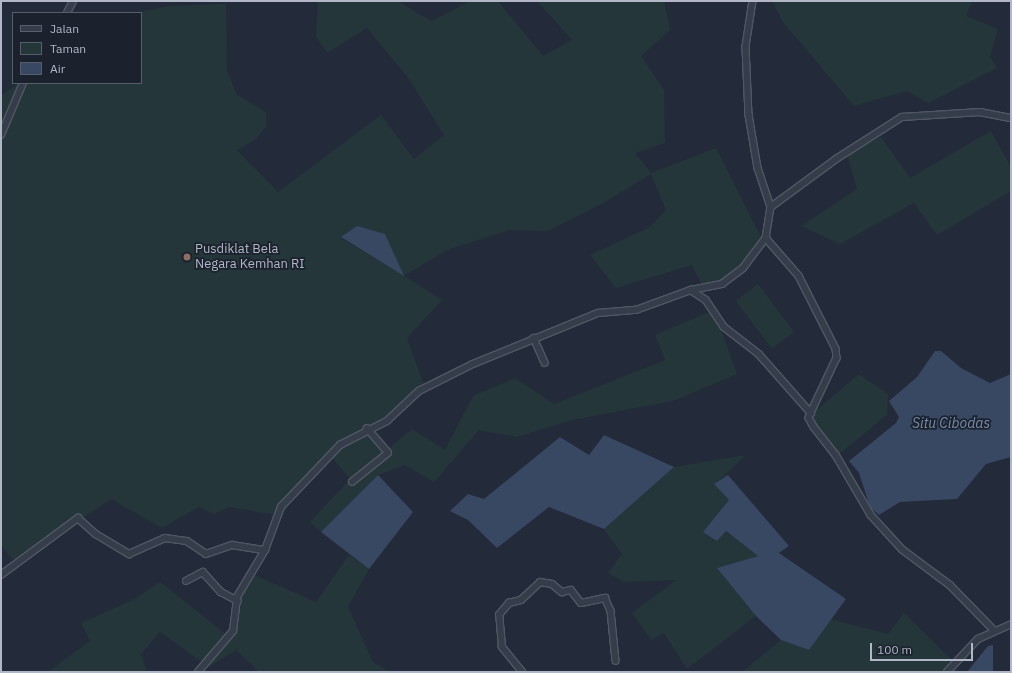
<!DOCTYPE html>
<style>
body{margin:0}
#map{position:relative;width:1012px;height:673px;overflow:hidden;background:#232a39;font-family:"IBM Plex Sans",sans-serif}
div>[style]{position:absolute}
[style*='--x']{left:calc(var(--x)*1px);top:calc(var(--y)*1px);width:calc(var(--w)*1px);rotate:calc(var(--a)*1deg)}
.green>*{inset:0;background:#24363a;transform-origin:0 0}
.water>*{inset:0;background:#384762}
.roads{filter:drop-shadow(1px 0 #515764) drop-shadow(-1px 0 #515764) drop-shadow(0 1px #515764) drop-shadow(0 -1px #515764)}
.minor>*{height:5.5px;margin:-2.75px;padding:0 2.75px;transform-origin:2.75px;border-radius:2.75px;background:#363d4a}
.dots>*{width:11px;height:11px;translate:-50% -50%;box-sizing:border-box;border:2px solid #1b222e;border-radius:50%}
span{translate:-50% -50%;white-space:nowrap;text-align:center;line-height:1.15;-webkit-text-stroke:3.5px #1b222e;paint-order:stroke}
.poi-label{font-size:13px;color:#b1b7c6}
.left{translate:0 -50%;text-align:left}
.water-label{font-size:14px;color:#7a8cac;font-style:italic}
.frame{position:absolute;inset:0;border:2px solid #b1b7c6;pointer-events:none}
.legend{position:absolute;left:12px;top:12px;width:130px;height:72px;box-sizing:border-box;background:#1b222e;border:1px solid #575e6b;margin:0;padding:5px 7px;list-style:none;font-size:12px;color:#b1b7c6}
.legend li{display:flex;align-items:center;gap:8px;height:20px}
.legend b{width:20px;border:1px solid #575e6b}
.scale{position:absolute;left:870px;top:643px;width:103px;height:18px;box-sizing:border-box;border:2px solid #b1b7c6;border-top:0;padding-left:5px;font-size:12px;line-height:14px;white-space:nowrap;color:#b1b7c6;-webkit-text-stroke:3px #1b222e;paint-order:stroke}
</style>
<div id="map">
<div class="green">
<div style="clip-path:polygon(evenodd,318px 1px,398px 1px,431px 21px,470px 1px,498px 1px,543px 56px,572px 40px,537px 1px,664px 1px,670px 30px,641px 56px,664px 90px,665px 143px,635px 153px,651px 173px,716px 148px,766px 247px,705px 292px,692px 265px,616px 288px,590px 255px,650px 227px,666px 210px,651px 174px,605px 202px,548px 231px,509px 230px,447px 250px,404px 276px,442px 300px,407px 338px,424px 385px,372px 427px,388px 449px,412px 429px,445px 450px,473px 396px,515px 378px,554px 404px,665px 360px,655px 335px,714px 310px,737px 374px,673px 401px,572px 420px,517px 437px,479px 430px,434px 482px,405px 465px,378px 475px,321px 532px,310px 522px,350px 479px,330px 455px,275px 515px,230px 507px,214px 514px,199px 507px,162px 528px,111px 499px,15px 563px,1px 545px,1px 95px,20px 83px,141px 83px,141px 13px,133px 13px,170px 6px,226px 4px,227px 71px,237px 95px,266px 112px,266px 127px,256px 139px,237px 150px,278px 192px,381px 115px,414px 159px,444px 135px,409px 79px,367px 28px,327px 53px,316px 37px,318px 1px,357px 226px,404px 276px,341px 238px,357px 226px)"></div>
<div style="clip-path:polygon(772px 1px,972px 1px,966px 16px,998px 29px,990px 57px,997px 68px,928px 103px,907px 91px,854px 106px,782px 21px)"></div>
<div style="clip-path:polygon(991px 131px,1011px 167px,1011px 191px,937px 235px,914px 203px,840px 244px,801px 226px,857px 189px,847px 154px,881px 137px,910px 178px)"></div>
<div style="left:758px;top:284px;width:60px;height:28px;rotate:53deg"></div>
<div style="clip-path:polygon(859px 374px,888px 394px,887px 415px,832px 460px,806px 419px)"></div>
<div style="clip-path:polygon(746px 455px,715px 484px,729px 500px,725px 531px,758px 556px,718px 568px,756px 616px,687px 669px,664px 633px,651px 640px,632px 613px,676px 580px,624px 582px,608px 573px,622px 554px,604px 529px,674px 467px)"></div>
<div style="clip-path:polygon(349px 555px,369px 569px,348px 607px,373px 662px,390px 672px,259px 672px,236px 650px,209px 667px,160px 632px,141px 654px,147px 672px,48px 672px,90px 641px,81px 623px,133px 600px,160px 582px,228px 636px,250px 573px,316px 602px)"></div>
<div style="clip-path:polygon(904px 613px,956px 664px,949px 672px,742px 672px,781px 640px,809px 650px,830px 619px,888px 634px)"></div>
</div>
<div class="water">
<div style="clip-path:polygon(357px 226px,385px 234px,404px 276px,341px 237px)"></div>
<div style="clip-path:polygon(935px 351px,941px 351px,961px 368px,990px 383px,1011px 374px,1011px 457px,986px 464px,957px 499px,900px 502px,879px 515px,870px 507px,859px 473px,849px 461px,896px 423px,899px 417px,889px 401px,917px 377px)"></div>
<div style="clip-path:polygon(604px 435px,674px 467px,604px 529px,549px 507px,497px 548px,468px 520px,450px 511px,468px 494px,484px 499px,560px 437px,589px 455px)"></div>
<div style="clip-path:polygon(378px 475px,413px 512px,369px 569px,321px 532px)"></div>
<div style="clip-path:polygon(728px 475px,789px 546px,779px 553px,846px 599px,809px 650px,781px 640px,756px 616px,717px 568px,758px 556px,726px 531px,717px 541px,703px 532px,729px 500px,714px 484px)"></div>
<div style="clip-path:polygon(993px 645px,993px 672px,967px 672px,988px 646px)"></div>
</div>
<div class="roads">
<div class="minor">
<div style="--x:753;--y:1;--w:47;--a:98.7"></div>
<div style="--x:746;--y:47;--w:68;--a:87.5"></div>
<div style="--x:749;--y:115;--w:54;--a:80.4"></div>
<div style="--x:758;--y:168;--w:41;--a:71.6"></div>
<div style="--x:771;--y:207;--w:31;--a:99"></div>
<div style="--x:766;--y:238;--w:50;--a:49"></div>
<div style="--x:799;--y:276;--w:82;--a:63.1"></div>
<div style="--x:836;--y:349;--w:9;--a:84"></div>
<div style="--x:837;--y:358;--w:61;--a:115.3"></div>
<div style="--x:67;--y:13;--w:13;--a:-63"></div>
<div style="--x:1;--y:135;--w:56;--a:-67.1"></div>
<div style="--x:771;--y:207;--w:81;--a:-36.4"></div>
<div style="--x:836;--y:159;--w:78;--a:-32.5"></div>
<div style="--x:902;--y:117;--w:78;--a:-3.7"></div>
<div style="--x:980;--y:112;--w:32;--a:11"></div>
<div style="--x:691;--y:290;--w:18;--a:34"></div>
<div style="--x:706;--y:300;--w:32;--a:56"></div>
<div style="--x:724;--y:327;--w:44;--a:37.6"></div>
<div style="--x:759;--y:354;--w:79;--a:48.6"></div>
<div style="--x:811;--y:413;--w:5;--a:112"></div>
<div style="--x:809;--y:418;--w:10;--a:61"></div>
<div style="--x:814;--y:427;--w:36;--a:52"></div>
<div style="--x:836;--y:455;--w:69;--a:59.7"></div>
<div style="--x:871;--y:515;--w:47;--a:47.6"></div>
<div style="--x:903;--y:550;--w:59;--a:36.7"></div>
<div style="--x:950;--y:585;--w:63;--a:45.6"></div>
<div style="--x:534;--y:338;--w:27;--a:66"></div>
<div style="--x:352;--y:482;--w:46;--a:-38.9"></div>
<div style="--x:388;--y:453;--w:32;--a:-131"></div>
<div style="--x:1;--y:575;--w:96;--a:-36.5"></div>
<div style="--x:78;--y:518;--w:24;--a:42"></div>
<div style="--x:96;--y:534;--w:39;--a:31"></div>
<div style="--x:129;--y:554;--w:39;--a:-24"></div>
<div style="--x:165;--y:538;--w:22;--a:8"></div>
<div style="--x:187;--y:541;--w:23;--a:34"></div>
<div style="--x:206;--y:554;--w:28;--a:-19"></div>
<div style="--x:232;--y:545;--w:33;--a:9"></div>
<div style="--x:186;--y:581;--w:19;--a:-28"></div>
<div style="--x:203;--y:572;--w:27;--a:48"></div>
<div style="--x:221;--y:592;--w:19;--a:28"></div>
<div style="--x:198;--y:672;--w:54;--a:-49.5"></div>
<div style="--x:233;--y:631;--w:34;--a:-83"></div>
<div style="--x:237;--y:597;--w:55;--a:-59.2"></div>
<div style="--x:265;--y:550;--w:46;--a:-69.6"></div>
<div style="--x:281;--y:507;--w:86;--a:-46.4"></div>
<div style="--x:340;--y:445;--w:53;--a:-27.1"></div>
<div style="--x:387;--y:421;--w:44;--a:-43.2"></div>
<div style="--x:419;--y:391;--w:60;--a:-26.6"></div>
<div style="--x:473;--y:364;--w:135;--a:-22.2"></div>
<div style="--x:598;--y:313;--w:38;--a:-5"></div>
<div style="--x:636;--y:310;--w:59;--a:-20"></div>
<div style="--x:691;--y:290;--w:32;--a:-11"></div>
<div style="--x:722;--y:284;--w:26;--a:-37"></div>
<div style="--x:743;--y:268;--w:38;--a:-53"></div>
<div style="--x:522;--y:672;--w:32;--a:-129"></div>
<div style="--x:502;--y:647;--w:32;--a:-95"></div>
<div style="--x:499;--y:615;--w:16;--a:-50"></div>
<div style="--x:509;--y:603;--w:12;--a:-14"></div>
<div style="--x:521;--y:600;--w:26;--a:-43"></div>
<div style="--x:540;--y:582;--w:12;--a:9"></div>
<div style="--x:552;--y:584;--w:13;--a:39"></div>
<div style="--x:562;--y:592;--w:9;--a:-13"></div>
<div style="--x:571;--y:590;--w:16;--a:52"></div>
<div style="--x:581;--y:603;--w:25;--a:-12"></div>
<div style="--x:605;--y:598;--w:14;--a:65"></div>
<div style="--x:611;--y:611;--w:50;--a:84.3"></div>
<div style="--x:947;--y:672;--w:45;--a:-46.8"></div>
<div style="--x:978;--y:639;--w:36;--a:-24"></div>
</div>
</div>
<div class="dots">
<div style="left:187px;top:257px;background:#8d6e63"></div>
</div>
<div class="poi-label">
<span class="left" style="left:195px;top:257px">Pusdiklat Bela<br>Negara Kemhan RI</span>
</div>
<div class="water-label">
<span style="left:951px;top:423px">Situ Cibodas</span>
</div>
<div class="frame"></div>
<ul class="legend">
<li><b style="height:5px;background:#363d4a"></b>Jalan</li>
<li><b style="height:11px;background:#24363a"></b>Taman</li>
<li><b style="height:11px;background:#384762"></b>Air</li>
</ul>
<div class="scale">100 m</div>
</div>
